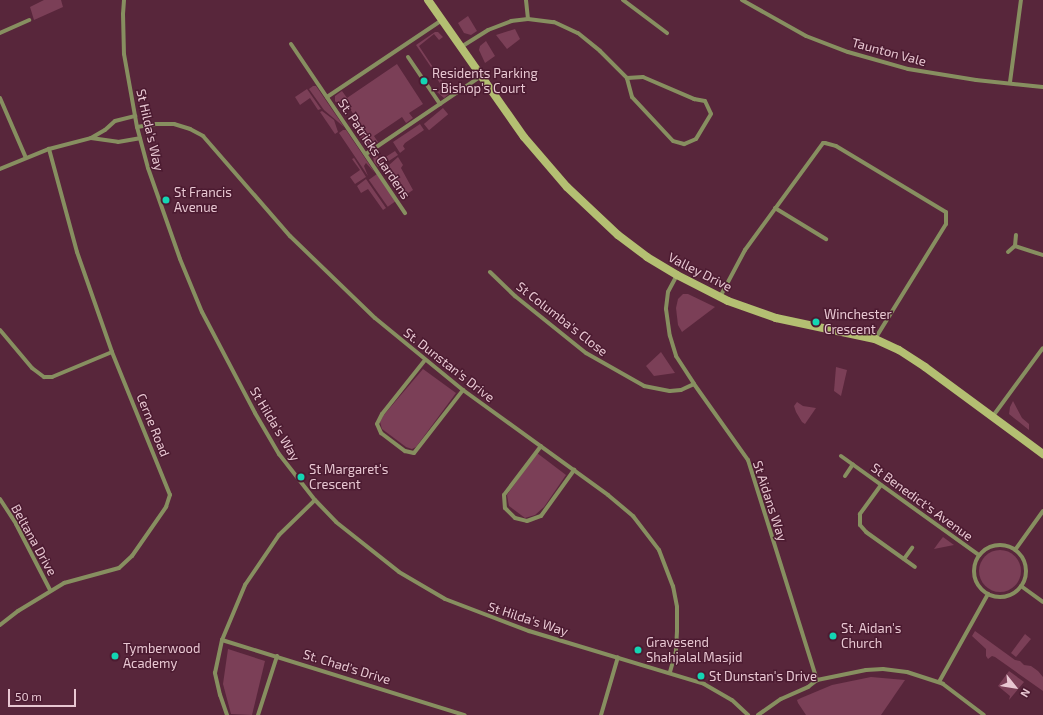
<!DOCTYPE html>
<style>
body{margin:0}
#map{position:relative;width:1043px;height:715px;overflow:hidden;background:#58263b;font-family:"Exo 2",sans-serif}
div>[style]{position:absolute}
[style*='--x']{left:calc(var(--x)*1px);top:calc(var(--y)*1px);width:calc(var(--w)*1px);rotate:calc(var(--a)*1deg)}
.green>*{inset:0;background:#7b3f57;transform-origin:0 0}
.round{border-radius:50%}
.street>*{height:4px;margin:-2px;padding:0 2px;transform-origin:2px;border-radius:2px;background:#878f60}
.street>.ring{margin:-2px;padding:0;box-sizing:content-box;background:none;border:4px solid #878f60;border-radius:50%}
.secondary>*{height:8px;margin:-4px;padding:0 4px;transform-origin:4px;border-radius:4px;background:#b4bf72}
.dots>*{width:11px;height:11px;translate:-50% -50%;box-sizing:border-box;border:2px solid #4c1b31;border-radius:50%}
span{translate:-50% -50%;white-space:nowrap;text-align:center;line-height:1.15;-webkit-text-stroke:3px #4c1b31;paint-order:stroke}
.street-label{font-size:13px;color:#e8c7d2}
.poi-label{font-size:13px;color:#e8c7d2}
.left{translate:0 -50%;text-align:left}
.north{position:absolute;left:995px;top:667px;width:40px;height:40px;-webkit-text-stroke:3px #4c1b31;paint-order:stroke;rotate:120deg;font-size:11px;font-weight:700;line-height:16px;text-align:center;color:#e8c7d2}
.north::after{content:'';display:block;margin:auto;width:14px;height:18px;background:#e8c7d2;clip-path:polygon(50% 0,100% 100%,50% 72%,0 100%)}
.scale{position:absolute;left:8px;top:689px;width:68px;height:18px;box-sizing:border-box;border:2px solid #e8c7d2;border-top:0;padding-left:5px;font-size:12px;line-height:14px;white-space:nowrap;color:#e8c7d2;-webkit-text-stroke:3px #4c1b31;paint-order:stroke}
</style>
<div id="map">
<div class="green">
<div style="clip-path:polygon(44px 0,61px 0,63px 7px,34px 20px,30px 7px)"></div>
<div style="clip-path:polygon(468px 16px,477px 31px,471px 35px,464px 33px,458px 23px)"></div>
<div style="clip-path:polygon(515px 29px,520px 39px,507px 49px,496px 35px)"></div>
<div style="clip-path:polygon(435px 32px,438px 32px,443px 37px,439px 40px,434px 34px,419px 46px,450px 93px,444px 98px,437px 92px,443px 88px,434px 74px,435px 73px,416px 45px)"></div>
<div style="clip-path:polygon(486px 41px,495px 56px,485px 63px,479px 50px,480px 46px)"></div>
<div style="clip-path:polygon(397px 64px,423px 104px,409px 113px,413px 118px,406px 123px,402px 117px,374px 136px,378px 142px,373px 145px,367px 144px,360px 138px,366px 133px,346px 103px,339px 107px,335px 101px,335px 96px,342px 91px,347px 98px)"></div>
<div style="clip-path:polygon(313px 86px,316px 86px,344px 127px,324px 110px,309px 89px)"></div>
<div style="clip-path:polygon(307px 89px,321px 109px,318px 110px,310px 98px,300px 105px,295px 97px)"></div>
<div style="left:443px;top:108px;width:8px;height:25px;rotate:50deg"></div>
<div style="clip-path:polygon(322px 111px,334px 120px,338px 132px,335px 134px,320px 112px)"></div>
<div style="clip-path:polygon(420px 124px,424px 130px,405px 143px,403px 146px,405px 149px,400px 153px,393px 142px)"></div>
<div style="clip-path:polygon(343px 130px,346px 130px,375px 173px,366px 163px,364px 166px,368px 176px,339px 133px)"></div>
<div style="clip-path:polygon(395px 151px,398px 155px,381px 166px,378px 167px,374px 162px,373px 157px,375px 153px,381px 160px)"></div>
<div style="clip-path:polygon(398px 157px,403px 165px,401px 168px,413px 190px,407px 194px,388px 166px)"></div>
<div style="clip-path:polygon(354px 158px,366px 177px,355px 184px,350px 177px,360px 170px,352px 159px)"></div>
<div style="left:377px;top:174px;width:33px;height:10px;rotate:55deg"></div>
<div style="clip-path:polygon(366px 179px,386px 208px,383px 210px,368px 189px,361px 193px,357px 186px)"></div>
<div style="clip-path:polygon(683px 294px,688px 294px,715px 307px,682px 332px,678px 325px,676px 308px,678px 299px)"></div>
<div style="clip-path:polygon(661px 352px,675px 373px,654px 376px,646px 366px)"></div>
<div style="clip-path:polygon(836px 367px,847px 370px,841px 396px,834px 391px)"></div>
<div style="clip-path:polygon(423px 369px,456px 393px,416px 447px,412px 449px,406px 447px,382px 429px,380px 422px,383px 416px)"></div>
<div style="clip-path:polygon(1013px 401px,1022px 418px,1029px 424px,1029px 430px,1009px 414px,1010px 407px)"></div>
<div style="clip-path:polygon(797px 402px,803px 406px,816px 408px,805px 424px,802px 422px,796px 412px,794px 406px)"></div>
<div style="clip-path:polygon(537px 453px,566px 475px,544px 507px,535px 515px,525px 518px,509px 506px,507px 495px)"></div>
<div style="clip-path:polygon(943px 537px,954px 545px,934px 549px,939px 542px)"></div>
<div class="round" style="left:979px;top:550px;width:42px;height:42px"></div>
<div style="clip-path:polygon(975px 631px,1015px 660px,1020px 661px,1024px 665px,1031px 666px,1038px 671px,1043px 677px,1043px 691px,995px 657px,992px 656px,988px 659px,986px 656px,986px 649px,972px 636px)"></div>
<div style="clip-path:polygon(1025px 634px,1031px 639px,1016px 657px,1011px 653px)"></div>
<div style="clip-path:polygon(228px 649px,265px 661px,252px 715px,231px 714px,223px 684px)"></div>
<div style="clip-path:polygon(1009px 671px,1024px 682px,1009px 700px,1010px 696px,998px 686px)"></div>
<div style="clip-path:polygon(871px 677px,905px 680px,881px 715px,806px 715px,798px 703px,797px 700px,801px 698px,832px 685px)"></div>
</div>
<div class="street">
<div style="--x:124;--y:0;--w:14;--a:94"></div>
<div style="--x:123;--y:14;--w:40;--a:88.6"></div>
<div style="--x:124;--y:54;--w:74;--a:79.9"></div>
<div style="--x:137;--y:127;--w:42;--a:75"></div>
<div style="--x:148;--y:168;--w:96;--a:70.6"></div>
<div style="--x:180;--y:259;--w:57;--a:67.5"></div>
<div style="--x:202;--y:312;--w:114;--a:62.3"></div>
<div style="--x:255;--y:413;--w:48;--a:59.7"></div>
<div style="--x:279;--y:454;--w:58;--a:52"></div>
<div style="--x:315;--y:500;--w:30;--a:46"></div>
<div style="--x:336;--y:522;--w:80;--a:38.4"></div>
<div style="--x:399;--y:572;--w:53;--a:30.4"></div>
<div style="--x:445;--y:599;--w:90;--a:20.9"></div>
<div style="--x:529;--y:631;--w:183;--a:16.8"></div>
<div style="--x:704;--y:684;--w:32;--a:30"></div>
<div style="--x:732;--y:700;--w:22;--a:43"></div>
<div style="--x:526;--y:0;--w:19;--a:84"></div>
<div style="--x:623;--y:0;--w:55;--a:36.9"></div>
<div style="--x:742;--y:0;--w:73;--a:29.4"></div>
<div style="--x:806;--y:36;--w:45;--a:20.9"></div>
<div style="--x:848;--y:52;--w:62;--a:15.8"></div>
<div style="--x:908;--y:69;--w:69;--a:9.2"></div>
<div style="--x:976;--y:80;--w:67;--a:6"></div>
<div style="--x:0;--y:33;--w:32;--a:-24"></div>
<div style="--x:291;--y:44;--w:204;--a:56"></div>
<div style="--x:461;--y:47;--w:32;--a:-32"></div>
<div style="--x:488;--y:30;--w:25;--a:-21"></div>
<div style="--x:511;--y:21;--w:17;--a:-7"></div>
<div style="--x:528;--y:19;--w:26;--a:7"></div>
<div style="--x:554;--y:22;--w:26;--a:25"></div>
<div style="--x:578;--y:33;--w:28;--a:39"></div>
<div style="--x:600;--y:51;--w:38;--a:45"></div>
<div style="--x:627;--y:78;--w:16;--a:-4"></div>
<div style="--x:643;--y:77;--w:56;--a:23.3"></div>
<div style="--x:694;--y:99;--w:11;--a:10"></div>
<div style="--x:705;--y:101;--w:14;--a:65"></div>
<div style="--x:711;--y:114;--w:29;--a:121"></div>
<div style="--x:696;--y:139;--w:13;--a:157"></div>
<div style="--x:684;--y:144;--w:11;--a:-165"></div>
<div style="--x:673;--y:141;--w:60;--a:-133"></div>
<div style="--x:632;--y:97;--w:20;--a:-105"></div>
<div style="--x:408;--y:57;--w:57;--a:55.8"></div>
<div style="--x:1010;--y:82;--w:83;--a:-82.4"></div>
<div style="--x:327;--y:97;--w:138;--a:-33.8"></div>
<div style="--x:0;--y:98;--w:65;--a:66.6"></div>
<div style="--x:137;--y:127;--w:19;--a:-9"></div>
<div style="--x:156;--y:124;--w:18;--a:0"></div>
<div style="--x:174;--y:124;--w:17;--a:17"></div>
<div style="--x:190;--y:129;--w:15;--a:28"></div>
<div style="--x:203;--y:136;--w:133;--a:49"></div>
<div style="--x:290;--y:236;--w:118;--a:44"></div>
<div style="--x:375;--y:318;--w:114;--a:39.3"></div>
<div style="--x:463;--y:390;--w:179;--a:35.9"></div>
<div style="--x:608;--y:495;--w:33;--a:40"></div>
<div style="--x:633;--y:516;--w:43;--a:52.6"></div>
<div style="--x:659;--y:550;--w:39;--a:69"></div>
<div style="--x:673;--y:586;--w:21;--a:79"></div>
<div style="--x:677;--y:607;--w:24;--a:90"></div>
<div style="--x:677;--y:631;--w:20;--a:93"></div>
<div style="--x:676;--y:651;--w:22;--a:106"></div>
<div style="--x:91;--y:138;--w:27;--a:8"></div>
<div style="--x:118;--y:142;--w:22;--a:-10"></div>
<div style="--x:366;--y:154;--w:139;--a:-34.1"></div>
<div style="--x:0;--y:169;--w:53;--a:-22.2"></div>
<div style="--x:49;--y:149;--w:43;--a:-14.7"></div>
<div style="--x:91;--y:138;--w:16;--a:-30"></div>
<div style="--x:105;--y:130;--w:13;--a:-42"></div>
<div style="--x:115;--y:121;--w:21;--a:-14"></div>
<div style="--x:775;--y:208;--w:60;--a:31.3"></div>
<div style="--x:1015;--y:246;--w:29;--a:18"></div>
<div style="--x:1008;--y:252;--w:9;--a:-41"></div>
<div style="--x:1015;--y:246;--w:11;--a:-85"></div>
<div style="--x:490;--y:272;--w:35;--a:44"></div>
<div style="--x:515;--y:296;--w:91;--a:38.8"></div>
<div style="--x:586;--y:353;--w:67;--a:29.6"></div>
<div style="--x:644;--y:386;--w:26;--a:11"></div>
<div style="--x:670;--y:391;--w:11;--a:-5"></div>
<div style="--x:681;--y:390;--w:14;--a:-25"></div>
<div style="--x:677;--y:275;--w:19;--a:118"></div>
<div style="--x:668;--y:292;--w:17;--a:97"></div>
<div style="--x:666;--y:309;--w:27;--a:82"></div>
<div style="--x:670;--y:336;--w:21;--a:73"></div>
<div style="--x:676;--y:356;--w:33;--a:57"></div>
<div style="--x:694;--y:384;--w:93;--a:54.6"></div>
<div style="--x:748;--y:460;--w:231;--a:72.6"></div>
<div style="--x:720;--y:297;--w:53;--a:-62"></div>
<div style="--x:745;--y:250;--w:132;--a:-53.9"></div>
<div style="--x:823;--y:143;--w:2;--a:0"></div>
<div style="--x:825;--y:143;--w:11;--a:15"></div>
<div style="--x:836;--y:146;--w:128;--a:31"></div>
<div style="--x:946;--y:212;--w:12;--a:90"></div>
<div style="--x:946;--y:224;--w:135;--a:121.7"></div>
<div style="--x:0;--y:330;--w:50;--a:49.9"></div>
<div style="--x:32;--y:368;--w:15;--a:37"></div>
<div style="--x:44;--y:377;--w:8;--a:0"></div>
<div style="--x:52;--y:377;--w:65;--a:-22.6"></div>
<div style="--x:425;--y:360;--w:69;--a:128.5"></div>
<div style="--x:382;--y:414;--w:11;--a:117"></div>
<div style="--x:377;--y:424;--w:10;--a:66"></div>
<div style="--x:381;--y:433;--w:30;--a:37"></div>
<div style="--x:405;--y:451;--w:9;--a:13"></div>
<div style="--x:414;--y:453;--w:80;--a:-52.1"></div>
<div style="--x:993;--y:416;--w:84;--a:-53.7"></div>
<div style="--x:541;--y:446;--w:61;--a:127.1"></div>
<div style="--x:504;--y:495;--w:13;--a:86"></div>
<div style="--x:505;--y:508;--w:14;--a:45"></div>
<div style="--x:515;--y:518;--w:12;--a:14"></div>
<div style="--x:527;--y:521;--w:15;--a:-20"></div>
<div style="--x:541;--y:516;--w:57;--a:-54.3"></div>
<div style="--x:841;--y:456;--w:170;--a:35.7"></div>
<div style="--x:845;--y:476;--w:14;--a:-56"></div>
<div style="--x:881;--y:485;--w:36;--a:126"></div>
<div style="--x:860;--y:514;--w:11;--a:90"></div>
<div style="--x:860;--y:525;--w:9;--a:49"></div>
<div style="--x:866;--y:532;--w:60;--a:35.5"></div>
<div style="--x:0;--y:499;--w:30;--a:57"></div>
<div style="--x:16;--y:524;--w:74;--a:62.7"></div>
<div class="ring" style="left:974px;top:545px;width:48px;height:48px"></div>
<div style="--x:1015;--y:550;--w:48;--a:-54.3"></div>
<div style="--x:904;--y:559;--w:14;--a:-54"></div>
<div style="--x:1021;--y:586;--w:27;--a:36"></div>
<div style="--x:0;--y:625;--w:23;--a:-38"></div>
<div style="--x:18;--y:611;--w:54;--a:-31.3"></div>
<div style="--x:64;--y:583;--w:57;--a:-15.3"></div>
<div style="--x:119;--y:568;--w:18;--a:-43"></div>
<div style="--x:132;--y:556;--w:60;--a:-55.2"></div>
<div style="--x:166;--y:507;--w:13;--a:-72"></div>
<div style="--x:170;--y:495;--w:154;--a:-112.1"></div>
<div style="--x:112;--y:352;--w:106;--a:-109.3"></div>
<div style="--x:77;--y:252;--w:107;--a:-105.2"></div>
<div style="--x:222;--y:640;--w:254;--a:17.2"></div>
<div style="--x:817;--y:680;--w:50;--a:-11.5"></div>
<div style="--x:866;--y:670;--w:17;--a:-3"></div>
<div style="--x:883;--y:669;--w:24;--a:7"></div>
<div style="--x:907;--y:672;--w:38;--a:18"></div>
<div style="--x:943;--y:684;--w:51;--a:37.1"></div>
<div style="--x:939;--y:682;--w:101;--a:-60.9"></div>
<div style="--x:227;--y:715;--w:21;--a:-109"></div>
<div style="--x:220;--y:695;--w:23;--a:-103"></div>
<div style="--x:215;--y:673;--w:34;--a:-78"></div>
<div style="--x:222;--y:640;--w:60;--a:-67.3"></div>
<div style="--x:245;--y:585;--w:60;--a:-55.8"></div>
<div style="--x:279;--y:535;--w:50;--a:-44.2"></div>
<div style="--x:258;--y:715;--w:62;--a:-72.1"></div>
<div style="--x:601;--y:715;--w:60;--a:-73.7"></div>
<div style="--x:758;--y:715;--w:28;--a:-35"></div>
<div style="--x:781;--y:699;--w:30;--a:-24"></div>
<div style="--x:808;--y:687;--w:11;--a:-38"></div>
</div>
<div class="secondary">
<div style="--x:428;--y:0;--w:167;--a:55"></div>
<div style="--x:524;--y:137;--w:66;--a:49.3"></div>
<div style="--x:567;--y:187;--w:70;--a:43.3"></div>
<div style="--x:618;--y:235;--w:36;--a:37"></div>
<div style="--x:647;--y:257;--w:35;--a:31"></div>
<div style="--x:677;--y:275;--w:57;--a:27"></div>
<div style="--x:728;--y:301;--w:51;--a:19.5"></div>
<div style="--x:776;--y:318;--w:101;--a:12"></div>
<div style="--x:875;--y:339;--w:26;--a:25"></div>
<div style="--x:899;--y:350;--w:31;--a:33"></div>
<div style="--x:925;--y:367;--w:147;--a:36.4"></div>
</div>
<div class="dots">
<div style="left:424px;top:81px;background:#13d5b3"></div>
<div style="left:166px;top:200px;background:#13d5b3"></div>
<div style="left:816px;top:322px;background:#13d5b3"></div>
<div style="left:301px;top:477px;background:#13d5b3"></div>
<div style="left:833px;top:636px;background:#13d5b3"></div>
<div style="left:638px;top:650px;background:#13d5b3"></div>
<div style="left:115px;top:656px;background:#13d5b3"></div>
<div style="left:701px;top:676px;background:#13d5b3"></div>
</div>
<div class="street-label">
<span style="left:889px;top:52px;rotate:15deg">Taunton Vale</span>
<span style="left:150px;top:130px;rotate:77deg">St Hilda's Way</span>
<span style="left:374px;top:149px;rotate:56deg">St. Patricks Gardens</span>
<span style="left:700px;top:272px;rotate:27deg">Valley Drive</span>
<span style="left:562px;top:319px;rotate:38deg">St Columba's Close</span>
<span style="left:449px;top:365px;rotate:38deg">St. Dunstan's Drive</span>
<span style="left:275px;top:424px;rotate:59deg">St Hilda's Way</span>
<span style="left:153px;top:425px;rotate:68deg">Cerne Road</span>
<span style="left:770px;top:501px;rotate:72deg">St Aidans Way</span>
<span style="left:922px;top:502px;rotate:36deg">St Benedict's Avenue</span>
<span style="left:34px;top:540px;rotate:61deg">Beltana Drive</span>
<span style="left:528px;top:619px;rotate:18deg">St Hilda's Way</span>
<span style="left:347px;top:667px;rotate:17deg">St. Chad's Drive</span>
</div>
<div class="poi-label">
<span class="left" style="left:432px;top:81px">Residents Parking<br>- Bishop's Court</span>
<span class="left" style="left:174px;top:200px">St Francis<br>Avenue</span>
<span class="left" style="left:824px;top:322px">Winchester<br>Crescent</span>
<span class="left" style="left:309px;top:477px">St Margaret's<br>Crescent</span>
<span class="left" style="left:841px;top:636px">St. Aidan's<br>Church</span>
<span class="left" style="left:646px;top:650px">Gravesend<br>Shahjalal Masjid</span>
<span class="left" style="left:123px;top:656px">Tymberwood<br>Academy</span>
<span class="left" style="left:709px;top:676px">St Dunstan's Drive</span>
</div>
<div class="north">N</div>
<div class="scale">50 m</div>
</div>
